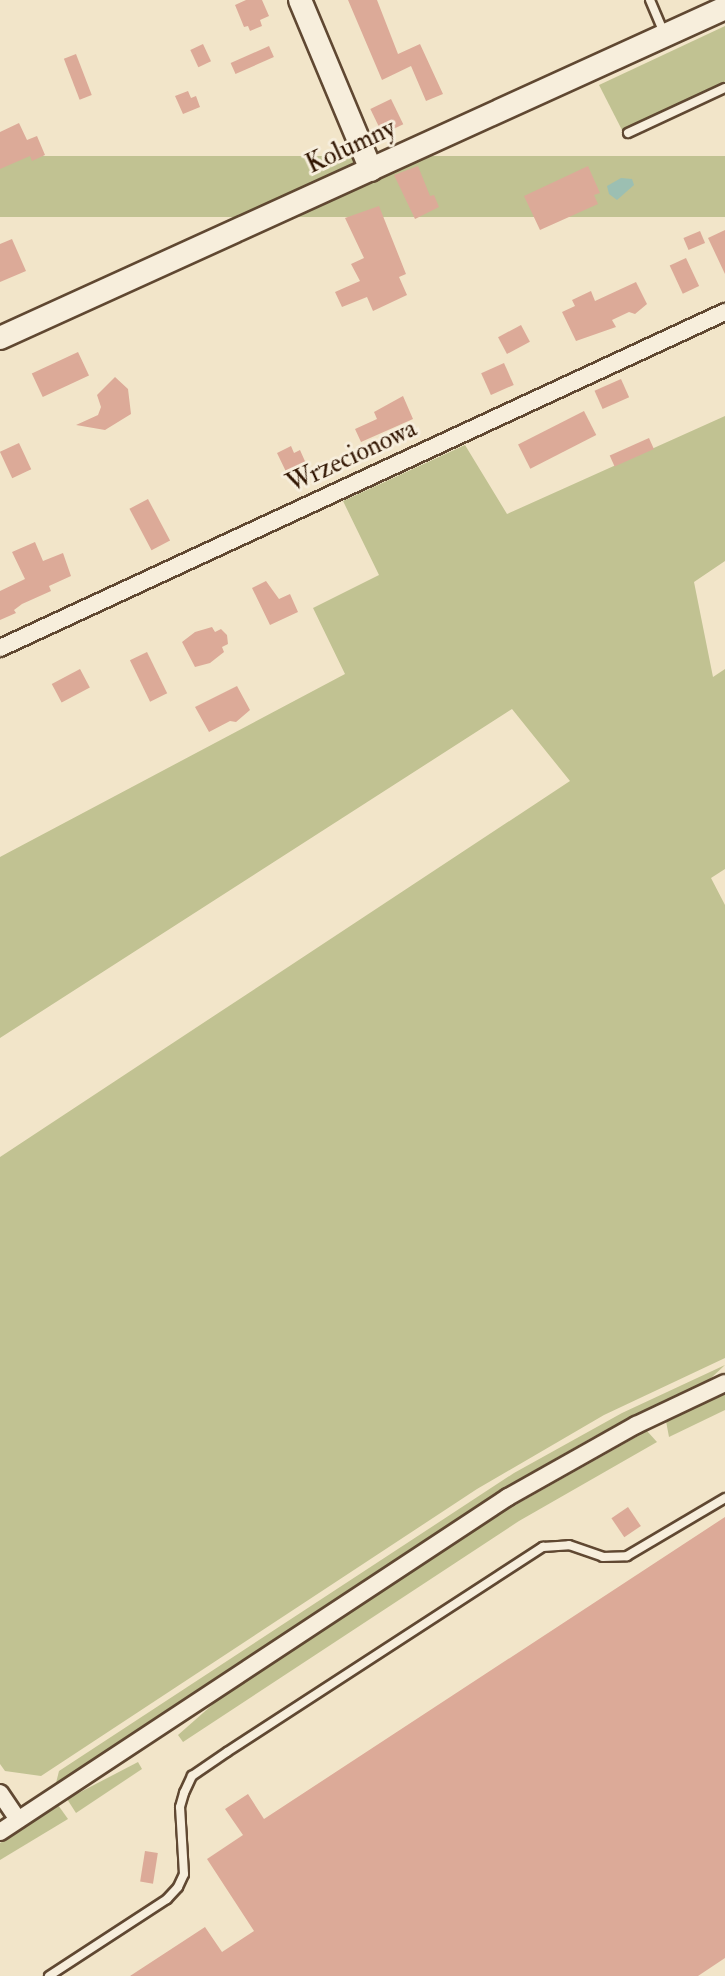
<!DOCTYPE html>
<style>
body{margin:0}
#map{position:relative;width:725px;height:1976px;overflow:hidden;background:#f2e5c9;font-family:"IM FELL Double Pica",serif}
div>[style]{position:absolute}
[style*='--x']{left:calc(var(--x)*1px);top:calc(var(--y)*1px);width:calc(var(--w)*1px);rotate:calc(var(--a)*1deg)}
.green>*{inset:0;background:#c1c292;transform-origin:0 0}
.water>*{inset:0;background:#9cbfb2}
.building>*{inset:0;background:#dcaa98;transform-origin:0 0}
.roads{filter:drop-shadow(2px 0 #604832) drop-shadow(-2px 0 #604832) drop-shadow(0 2px #604832) drop-shadow(0 -2px #604832)}
.lane>*{height:8px;margin:-4px;padding:0 4px;transform-origin:4px;border-radius:4px;background:#f7eedc}
.street>*{height:16px;margin:-8px;padding:0 8px;transform-origin:8px;border-radius:8px;background:#f7eedc}
.secondary>*{height:22px;margin:-11px;padding:0 11px;transform-origin:11px;border-radius:11px;background:#f7eedc}
span{translate:-50% -50%;white-space:nowrap;text-align:center;line-height:1.15;-webkit-text-stroke:6px #f7eedc;paint-order:stroke}
.street-label{font-size:26px;color:#301400}
</style>
<div id="map">
<div class="green">
<div style="clip-path:polygon(725px 26px,725px 82px,622px 130px,599px 85px)"></div>
<div style="left:725px;top:156px;width:61px;height:798px;rotate:90deg"></div>
<div style="clip-path:polygon(725px 416px,725px 561px,694px 582px,713px 677px,725px 669px,725px 869px,711px 878px,725px 905px,725px 1358px,604px 1415px,477px 1489px,41px 1776px,5px 1771px,0 1764px,0 1157px,570px 781px,512px 709px,0 1038px,0 857px,345px 674px,313px 608px,379px 575px,343px 501px,465px 445px,507px 514px)"></div>
<div style="clip-path:polygon(725px 1365px,710px 1379px,591px 1438px,497px 1492px,56px 1783px,59px 1771px,514px 1473px,622px 1413px)"></div>
<div style="clip-path:polygon(725px 1394px,725px 1410px,669px 1437px,666px 1421px)"></div>
<div style="clip-path:polygon(647px 1431px,657px 1442px,519px 1521px,183px 1742px,178px 1735px,220px 1698px,503px 1512px)"></div>
<div style="clip-path:polygon(138px 1762px,142px 1769px,76px 1813px,67px 1799px)"></div>
<div style="clip-path:polygon(58px 1805px,68px 1819px,0 1860px,0 1843px)"></div>
</div>
<div class="water">
<div style="clip-path:polygon(621px 178px,632px 179px,634px 185px,617px 200px,609px 194px,607px 186px)"></div>
</div>
<div class="building">
<div style="clip-path:polygon(246px 0,262px 0,269px 16px,260px 20px,262px 26px,250px 31px,248px 26px,244px 27px,235px 5px)"></div>
<div style="clip-path:polygon(348px 0,377px 0,398px 54px,420px 44px,443px 94px,426px 101px,411px 66px,382px 80px)"></div>
<div style="left:203px;top:44px;width:19px;height:14px;rotate:65deg"></div>
<div style="left:269px;top:46px;width:12px;height:42px;rotate:66deg"></div>
<div style="left:76px;top:54px;width:44px;height:13px;rotate:69deg"></div>
<div style="clip-path:polygon(188px 91px,191px 98px,196px 96px,200px 107px,183px 114px,175px 96px)"></div>
<div style="left:391px;top:99px;width:28px;height:23px;rotate:64deg"></div>
<div style="clip-path:polygon(19px 123px,27px 140px,37px 136px,45px 155px,32px 161px,30px 156px,0 169px,0 132px)"></div>
<div style="clip-path:polygon(418px 166px,430px 196px,434px 195px,439px 207px,415px 219px,394px 175px)"></div>
<div style="clip-path:polygon(588px 166px,600px 193px,594px 195px,598px 204px,540px 230px,524px 196px)"></div>
<div style="clip-path:polygon(379px 206px,406px 274px,399px 277px,407px 295px,373px 311px,367px 297px,342px 307px,335px 292px,360px 281px,351px 264px,364px 258px,345px 218px)"></div>
<div style="clip-path:polygon(725px 230px,725px 274px,708px 238px)"></div>
<div style="left:700px;top:231px;width:13px;height:18px;rotate:67deg"></div>
<div style="clip-path:polygon(12px 239px,26px 271px,0 282px,0 244px)"></div>
<div style="left:686px;top:258px;width:31px;height:18px;rotate:65deg"></div>
<div style="clip-path:polygon(636px 282px,647px 304px,635px 314px,629px 312px,612px 320px,616px 327px,576px 341px,562px 312px,575px 306px,572px 300px,591px 291px,595px 301px)"></div>
<div style="left:521px;top:325px;width:19px;height:26px;rotate:62deg"></div>
<div style="left:78px;top:352px;width:26px;height:51px;rotate:65deg"></div>
<div style="left:504px;top:363px;width:24px;height:25px;rotate:66deg"></div>
<div style="clip-path:polygon(115px 377px,128px 389px,131px 414px,105px 430px,76px 425px,98px 415px,101px 407px,97px 395px)"></div>
<div style="left:621px;top:379px;width:20px;height:29px;rotate:66deg"></div>
<div style="clip-path:polygon(403px 396px,413px 419px,361px 442px,355px 429px,377px 419px,374px 412px)"></div>
<div style="left:584px;top:411px;width:27px;height:74px;rotate:63deg"></div>
<div style="left:649px;top:438px;width:12px;height:43px;rotate:66deg"></div>
<div style="left:19px;top:443px;width:29px;height:21px;rotate:65deg"></div>
<div style="clip-path:polygon(291px 446px,294px 453px,300px 450px,308px 468px,290px 480px,277px 453px)"></div>
<div style="left:148px;top:499px;width:47px;height:21px;rotate:62deg"></div>
<div style="clip-path:polygon(35px 542px,43px 561px,63px 553px,71px 576px,49px 586px,51px 591px,22px 604px,14px 610px,16px 613px,0 620px,0 591px,25px 579px,12px 552px)"></div>
<div style="clip-path:polygon(266px 581px,279px 599px,290px 594px,298px 612px,270px 625px,252px 588px)"></div>
<div style="clip-path:polygon(212px 627px,215px 632px,221px 629px,227px 635px,228px 644px,222px 647px,224px 652px,210px 663px,195px 667px,182px 642px,195px 632px)"></div>
<div style="left:147px;top:652px;width:46px;height:19px;rotate:64deg"></div>
<div style="left:80px;top:669px;width:21px;height:32px;rotate:62deg"></div>
<div style="clip-path:polygon(237px 686px,250px 710px,236px 722px,230px 721px,209px 732px,195px 707px)"></div>
<div style="left:628px;top:1507px;width:23px;height:20px;rotate:56deg"></div>
<div style="clip-path:polygon(725px 1517px,725px 1958px,698px 1976px,130px 1976px,205px 1927px,222px 1952px,254px 1931px,207px 1859px,243px 1835px,225px 1809px,248px 1794px,264px 1819px)"></div>
<div style="left:145px;top:1851px;width:13px;height:31px;rotate:9deg"></div>
</div>
<div class="roads">
<div class="lane">
<div style="--x:650;--y:0;--w:38;--a:67"></div>
<div style="--x:628;--y:133;--w:107;--a:-24.9"></div>
<div style="--x:49;--y:1976;--w:141;--a:-33.1"></div>
<div style="--x:167;--y:1899;--w:16;--a:-47"></div>
<div style="--x:178;--y:1887;--w:14;--a:-65"></div>
<div style="--x:184;--y:1874;--w:67;--a:-93.4"></div>
<div style="--x:180;--y:1807;--w:15;--a:-74"></div>
<div style="--x:184;--y:1793;--w:19;--a:-65"></div>
<div style="--x:192;--y:1776;--w:42;--a:-34.4"></div>
<div style="--x:227;--y:1752;--w:377;--a:-33"></div>
<div style="--x:543;--y:1547;--w:26;--a:-4"></div>
<div style="--x:569;--y:1545;--w:36;--a:19"></div>
<div style="--x:603;--y:1557;--w:24;--a:-2"></div>
<div style="--x:627;--y:1556;--w:114;--a:-30.6"></div>
</div>
<div class="street">
<div style="--x:0;--y:648;--w:799;--a:-24.87"></div>
<div style="--x:0;--y:1793;--w:32;--a:56"></div>
<div style="--x:0;--y:1832;--w:609;--a:-33.4"></div>
<div style="--x:508;--y:1497;--w:147;--a:-29.4"></div>
<div style="--x:636;--y:1425;--w:98;--a:-25.3"></div>
</div>
<div class="secondary">
<div style="--x:300;--y:0;--w:184;--a:67.3"></div>
<div style="--x:0;--y:338;--w:797;--a:-24.47"></div>
</div>
</div>
<div class="street-label">
<span style="left:351px;top:147px;rotate:-25deg">Kolumny</span>
<span style="left:352px;top:457px;rotate:-25deg">Wrzecionowa</span>
</div>
</div>
